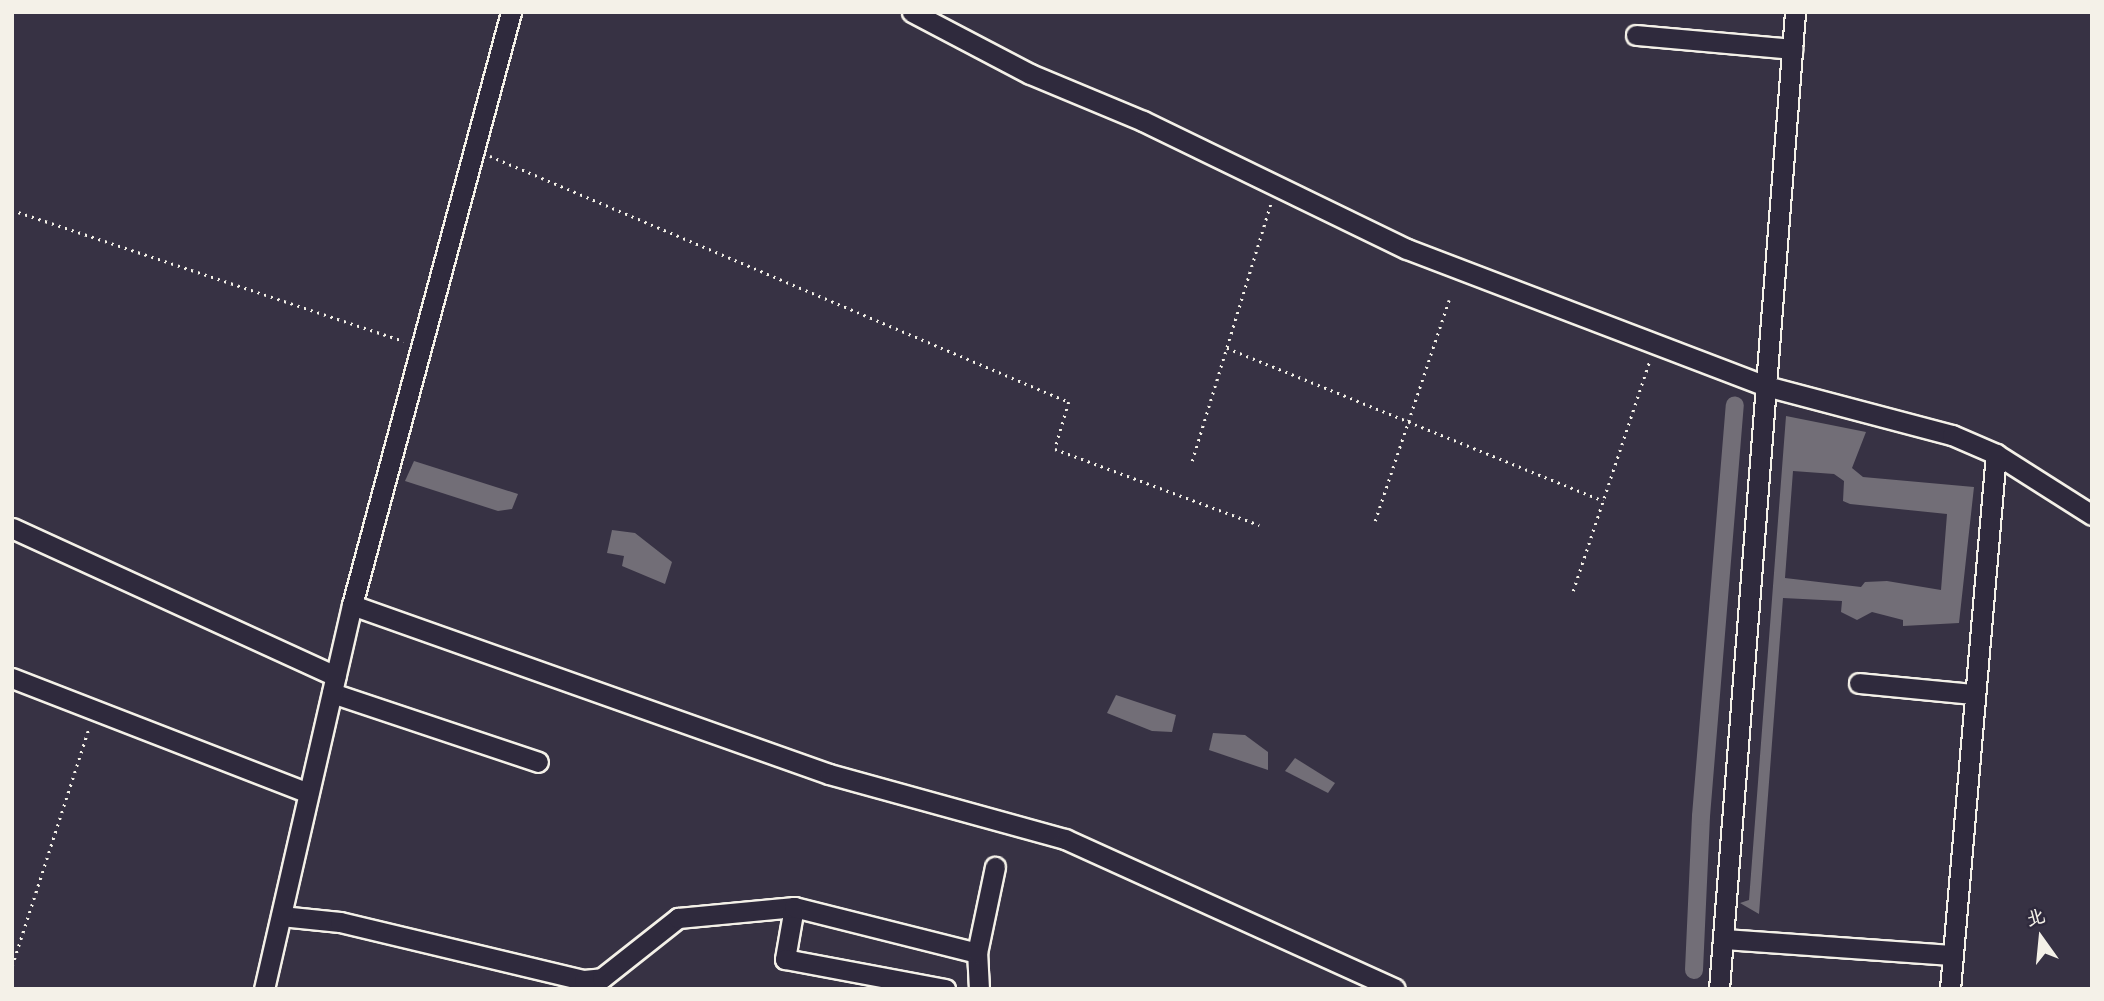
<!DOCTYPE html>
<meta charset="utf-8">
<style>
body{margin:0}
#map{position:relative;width:2104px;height:1001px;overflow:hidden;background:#373244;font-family:Itim,"LXGW WenKai TC",sans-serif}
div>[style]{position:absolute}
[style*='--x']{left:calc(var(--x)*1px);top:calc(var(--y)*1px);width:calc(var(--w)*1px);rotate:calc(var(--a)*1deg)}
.water>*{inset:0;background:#726e77}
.canal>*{height:18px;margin:-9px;padding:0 9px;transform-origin:9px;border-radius:9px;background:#726e77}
.path>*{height:2.5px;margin-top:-1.25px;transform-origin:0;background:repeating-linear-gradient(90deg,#f4f1e8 0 2px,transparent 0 7px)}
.roads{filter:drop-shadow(2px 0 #f4f1e8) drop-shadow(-2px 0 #f4f1e8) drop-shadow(0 2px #f4f1e8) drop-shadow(0 -2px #f4f1e8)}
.minor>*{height:19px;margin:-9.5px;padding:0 9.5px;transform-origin:9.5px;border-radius:9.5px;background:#2f2a3d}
span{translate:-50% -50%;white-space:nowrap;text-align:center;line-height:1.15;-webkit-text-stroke:7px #2f2a3d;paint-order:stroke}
.frame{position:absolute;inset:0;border:14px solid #f4f1e8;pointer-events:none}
.north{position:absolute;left:2006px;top:903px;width:70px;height:70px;-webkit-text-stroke:5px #2f2a3d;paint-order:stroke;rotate:345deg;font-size:19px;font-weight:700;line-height:28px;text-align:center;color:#f4f1e8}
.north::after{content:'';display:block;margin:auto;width:24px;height:32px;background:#f4f1e8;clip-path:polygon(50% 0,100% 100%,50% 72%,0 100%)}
</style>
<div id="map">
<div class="water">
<div style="clip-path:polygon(evenodd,1786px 416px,1866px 432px,1852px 468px,1863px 477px,1974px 487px,1959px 623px,1903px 626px,1903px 620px,1872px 612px,1857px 620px,1841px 612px,1842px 601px,1783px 598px,1759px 914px,1740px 903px,1749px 900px,1786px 416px,1793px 471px,1834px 474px,1844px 481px,1843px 501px,1850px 504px,1947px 514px,1941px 590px,1887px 581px,1865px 582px,1861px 587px,1785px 578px,1793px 471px)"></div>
<div style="clip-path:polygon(414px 461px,518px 494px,512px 509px,498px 511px,405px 481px)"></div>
<div style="clip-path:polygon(612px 530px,635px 533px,672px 562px,665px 584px,622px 566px,624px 556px,607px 553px)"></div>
<div style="clip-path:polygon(1116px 695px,1176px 715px,1172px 732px,1152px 731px,1107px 713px)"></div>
<div style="clip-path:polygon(1213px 733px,1245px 735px,1268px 752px,1268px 770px,1209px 750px)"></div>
<div style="clip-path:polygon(1295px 758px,1335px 783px,1328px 793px,1285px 771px)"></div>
</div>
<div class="canal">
<div style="--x:1694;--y:970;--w:154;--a:-87.4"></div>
<div style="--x:1701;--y:816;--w:412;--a:-85.3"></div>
</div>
<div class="path">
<div style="--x:490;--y:156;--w:629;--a:23.02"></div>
<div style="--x:1069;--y:402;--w:49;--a:106.6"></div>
<div style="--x:1055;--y:449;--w:218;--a:20.4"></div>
<div style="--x:12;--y:210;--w:413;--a:18.5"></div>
<div style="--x:1227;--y:348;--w:406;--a:22.1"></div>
<div style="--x:1192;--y:461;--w:270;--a:-73"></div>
<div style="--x:1375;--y:521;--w:233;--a:-71.5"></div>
<div style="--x:1573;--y:591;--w:241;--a:-71.6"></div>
<div style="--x:12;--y:966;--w:251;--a:-72.1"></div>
</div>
<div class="roads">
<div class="minor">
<div style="--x:912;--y:12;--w:133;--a:27.7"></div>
<div style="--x:1030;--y:74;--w:122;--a:22.6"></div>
<div style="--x:1143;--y:121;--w:293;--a:25.9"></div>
<div style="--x:1407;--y:249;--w:384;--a:20.9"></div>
<div style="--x:1766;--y:386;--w:192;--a:14.8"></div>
<div style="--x:1952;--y:435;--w:48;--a:23.4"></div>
<div style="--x:1996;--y:454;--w:114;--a:32.4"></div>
<div style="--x:1636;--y:35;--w:157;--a:5.1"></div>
<div style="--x:12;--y:528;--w:356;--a:24.6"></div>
<div style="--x:352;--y:605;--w:506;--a:19.51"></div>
<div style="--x:829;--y:774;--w:245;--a:15.4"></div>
<div style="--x:1065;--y:839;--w:362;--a:24.4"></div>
<div style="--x:12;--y:678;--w:318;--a:21.2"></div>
<div style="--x:1859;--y:683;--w:115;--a:5.5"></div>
<div style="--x:332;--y:693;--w:217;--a:18.5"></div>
<div style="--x:794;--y:907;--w:53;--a:99.8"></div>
<div style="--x:785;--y:959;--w:163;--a:10.6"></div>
<div style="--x:281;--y:916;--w:59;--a:5.8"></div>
<div style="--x:340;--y:922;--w:251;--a:13.4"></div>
<div style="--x:584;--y:980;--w:18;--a:-6"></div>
<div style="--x:602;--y:978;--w:97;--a:-38.3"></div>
<div style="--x:678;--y:918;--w:117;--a:-5.4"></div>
<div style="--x:794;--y:907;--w:189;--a:14.1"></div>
<div style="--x:1723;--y:939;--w:230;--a:4"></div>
<div style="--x:264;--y:989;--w:394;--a:-77.1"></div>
<div style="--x:352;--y:605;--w:614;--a:-74.99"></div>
<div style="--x:979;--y:989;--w:36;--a:-93"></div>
<div style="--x:977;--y:953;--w:88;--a:-78.2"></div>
<div style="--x:1719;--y:989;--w:980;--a:-85.55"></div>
<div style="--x:1950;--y:989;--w:537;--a:-85.09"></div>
</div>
</div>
<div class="frame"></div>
<div class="north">北</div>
</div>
